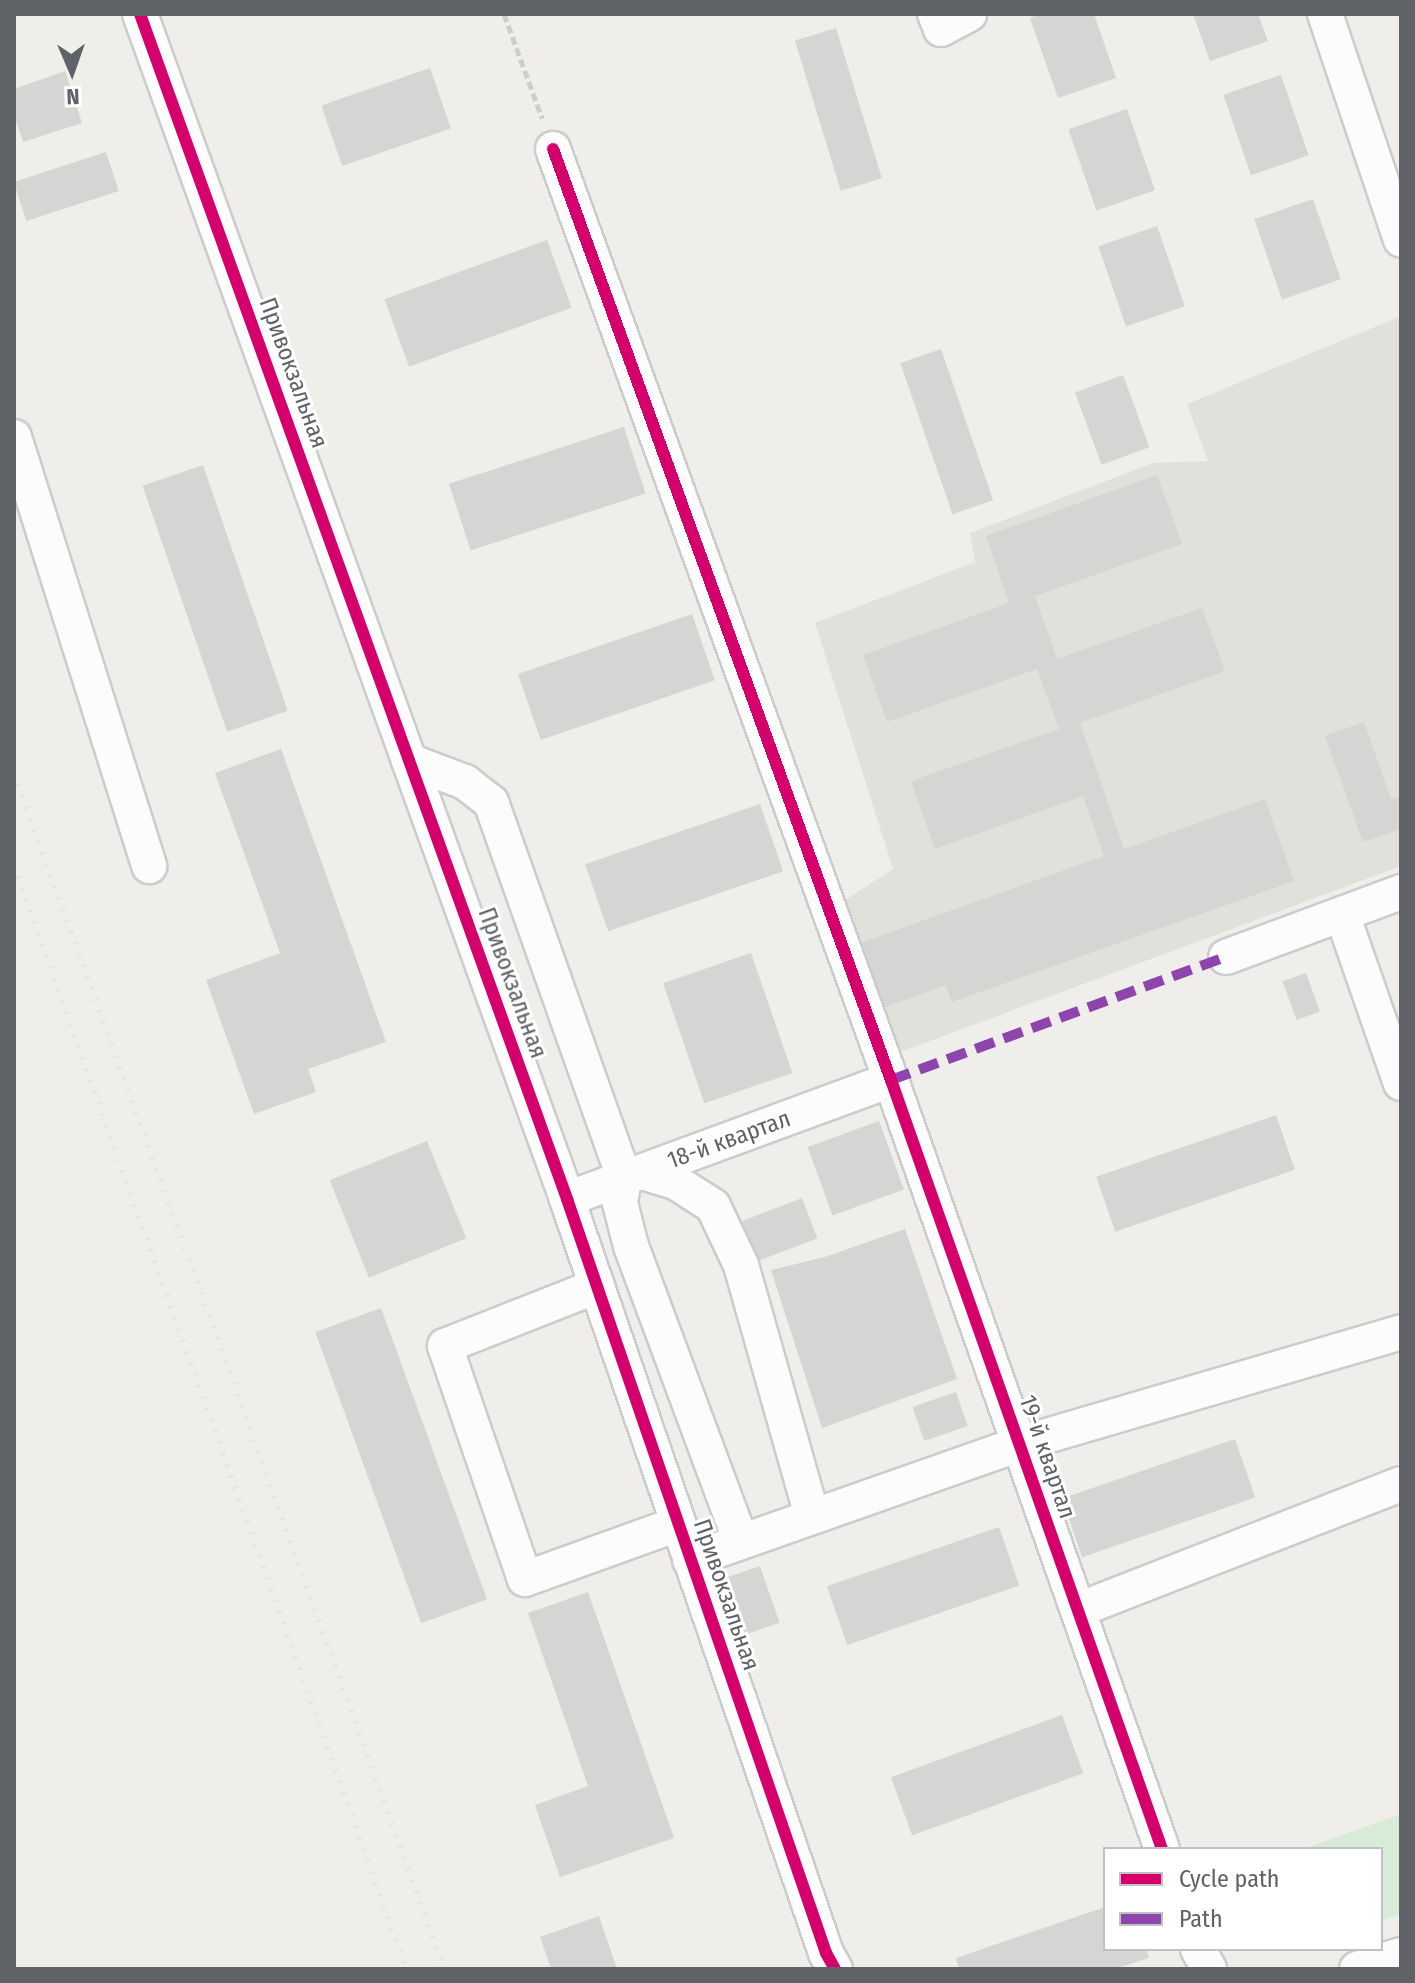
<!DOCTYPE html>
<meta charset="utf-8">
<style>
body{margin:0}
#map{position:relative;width:1415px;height:1983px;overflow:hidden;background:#efeeea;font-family:"Fira Sans Condensed",sans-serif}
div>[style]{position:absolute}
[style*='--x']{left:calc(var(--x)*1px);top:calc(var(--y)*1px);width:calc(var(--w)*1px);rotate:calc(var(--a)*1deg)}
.education>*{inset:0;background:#e2e0da}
.green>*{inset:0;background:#d8ebd6}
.building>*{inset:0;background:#d6d5d3;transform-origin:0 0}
.path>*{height:5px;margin-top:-2.5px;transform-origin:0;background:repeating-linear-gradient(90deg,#cacfcc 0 8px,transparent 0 12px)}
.roads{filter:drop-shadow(2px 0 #cbcccc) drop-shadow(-2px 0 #cbcccc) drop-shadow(0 2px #cbcccc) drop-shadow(0 -2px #cbcccc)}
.minor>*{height:34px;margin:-17px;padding:0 17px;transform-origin:17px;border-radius:17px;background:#fdfcfc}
.rail>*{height:6px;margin-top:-3px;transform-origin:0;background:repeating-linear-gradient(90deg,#e4e4e4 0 2px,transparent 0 12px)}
.quiet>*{height:10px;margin-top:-5px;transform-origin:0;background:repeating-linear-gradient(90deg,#8e44ad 0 20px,transparent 0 30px)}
.cycleway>*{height:12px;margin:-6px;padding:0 6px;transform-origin:6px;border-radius:6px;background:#d6006c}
span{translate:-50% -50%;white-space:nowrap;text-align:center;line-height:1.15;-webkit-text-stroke:6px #fff;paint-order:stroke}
.street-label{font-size:24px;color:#5f6368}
.frame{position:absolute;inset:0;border:16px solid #5f6368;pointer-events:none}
.legend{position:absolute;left:1103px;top:1847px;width:280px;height:104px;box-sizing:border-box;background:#fff;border:2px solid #bfc1c3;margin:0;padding:10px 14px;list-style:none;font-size:24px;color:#5f6368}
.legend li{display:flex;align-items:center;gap:16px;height:40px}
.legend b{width:40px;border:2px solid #bfc1c3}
.north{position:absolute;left:32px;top:32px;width:80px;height:80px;-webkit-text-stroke:6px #fff;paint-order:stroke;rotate:178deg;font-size:22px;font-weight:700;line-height:32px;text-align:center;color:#5f6368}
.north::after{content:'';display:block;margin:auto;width:28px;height:36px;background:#5f6368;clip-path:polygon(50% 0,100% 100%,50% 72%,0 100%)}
</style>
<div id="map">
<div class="education">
<div style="clip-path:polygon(1399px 317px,1401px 866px,887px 1057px,836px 906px,893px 869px,815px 623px,975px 562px,970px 533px,1153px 463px,1208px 461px,1187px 404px)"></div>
</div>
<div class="green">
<div style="clip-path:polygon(1401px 1814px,1401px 1914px,1381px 1921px,1381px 1849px,1303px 1849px)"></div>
</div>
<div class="building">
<div style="clip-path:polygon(1040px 14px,1094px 14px,1116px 78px,1058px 98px,1030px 18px)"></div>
<div style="clip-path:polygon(1193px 14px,1258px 14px,1268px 41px,1210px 61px)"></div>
<div style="left:836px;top:28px;width:157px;height:43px;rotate:73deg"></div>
<div style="left:430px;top:68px;width:64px;height:115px;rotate:71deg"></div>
<div style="clip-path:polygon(65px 71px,82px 123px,23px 142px,14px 115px,14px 89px)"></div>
<div style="left:1281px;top:75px;width:85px;height:61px;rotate:71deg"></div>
<div style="left:1127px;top:109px;width:86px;height:62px;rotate:71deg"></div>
<div style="left:106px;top:152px;width:41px;height:97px;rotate:72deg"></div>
<div style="left:1313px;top:199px;width:85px;height:62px;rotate:71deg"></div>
<div style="left:1157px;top:226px;width:85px;height:62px;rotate:71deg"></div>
<div style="left:547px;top:240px;width:72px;height:173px;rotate:70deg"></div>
<div style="left:941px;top:349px;width:160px;height:43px;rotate:71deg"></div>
<div style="left:1123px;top:375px;width:77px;height:51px;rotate:70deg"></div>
<div style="left:624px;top:427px;width:70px;height:184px;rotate:72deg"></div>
<div style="left:203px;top:465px;width:260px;height:64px;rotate:71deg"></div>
<div style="clip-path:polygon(1157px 475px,1182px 544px,1035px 596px,1057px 659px,1202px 608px,1225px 671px,1080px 723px,1124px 849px,1265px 799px,1294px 881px,952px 1002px,946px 985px,880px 1009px,857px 944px,1104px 856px,1083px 796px,935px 849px,911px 781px,1059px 729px,1037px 669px,887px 722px,863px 655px,1009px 603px,986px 536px)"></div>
<div style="left:692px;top:614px;width:70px;height:184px;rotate:71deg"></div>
<div style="clip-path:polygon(1364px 722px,1391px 799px,1401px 796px,1401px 829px,1363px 842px,1325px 736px)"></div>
<div style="clip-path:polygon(281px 749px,386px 1042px,308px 1069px,316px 1092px,254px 1114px,206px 980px,280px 953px,215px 773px)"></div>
<div style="left:760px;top:804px;width:71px;height:185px;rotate:71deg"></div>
<div style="left:751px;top:953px;width:127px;height:93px;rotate:71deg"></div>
<div style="left:1306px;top:973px;width:41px;height:25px;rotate:70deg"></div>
<div style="left:1276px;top:1115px;width:58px;height:190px;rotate:71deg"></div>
<div style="left:879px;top:1121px;width:73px;height:76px;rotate:70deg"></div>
<div style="left:427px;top:1141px;width:105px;height:105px;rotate:68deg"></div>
<div style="left:802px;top:1198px;width:43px;height:64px;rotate:69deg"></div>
<div style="clip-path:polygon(905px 1229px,957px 1379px,822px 1428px,771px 1270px,825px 1257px)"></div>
<div style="left:381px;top:1308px;width:310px;height:70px;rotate:70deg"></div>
<div style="left:956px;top:1392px;width:36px;height:46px;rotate:71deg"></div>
<div style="left:1235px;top:1439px;width:62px;height:183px;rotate:71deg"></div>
<div style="left:999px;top:1527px;width:62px;height:182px;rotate:71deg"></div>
<div style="left:760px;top:1566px;width:60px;height:36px;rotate:71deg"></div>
<div style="clip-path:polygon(588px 1592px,674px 1838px,560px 1877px,535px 1805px,588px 1786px,528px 1613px)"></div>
<div style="left:1062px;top:1715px;width:62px;height:182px;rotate:70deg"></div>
<div style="clip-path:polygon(1105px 1907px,1105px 1949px,1146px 1949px,1149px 1958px,1115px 1969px,959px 1969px,956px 1958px)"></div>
<div style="clip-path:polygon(599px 1916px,617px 1969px,551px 1969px,540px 1937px)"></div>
</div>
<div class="path">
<div style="--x:504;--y:14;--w:111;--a:69.9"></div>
</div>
<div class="roads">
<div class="minor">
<div style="--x:140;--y:14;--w:1260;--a:70.18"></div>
<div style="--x:567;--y:1199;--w:797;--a:71.04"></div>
<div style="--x:826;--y:1953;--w:18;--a:61"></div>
<div style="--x:935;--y:14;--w:16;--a:68"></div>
<div style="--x:941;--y:29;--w:32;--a:-28"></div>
<div style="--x:1325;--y:14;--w:238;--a:71.4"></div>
<div style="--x:553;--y:149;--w:990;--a:70.05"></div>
<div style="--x:891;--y:1080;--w:815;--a:70.59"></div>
<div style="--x:14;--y:437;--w:450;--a:72.5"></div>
<div style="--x:409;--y:761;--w:60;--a:20.6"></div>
<div style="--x:465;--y:782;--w:33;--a:38"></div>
<div style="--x:491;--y:802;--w:399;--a:70.5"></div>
<div style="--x:624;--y:1178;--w:25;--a:99"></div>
<div style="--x:620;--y:1203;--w:44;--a:75.7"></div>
<div style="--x:631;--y:1246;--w:315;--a:69.6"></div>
<div style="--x:1342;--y:914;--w:179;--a:70.8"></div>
<div style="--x:1226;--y:957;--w:187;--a:-20.4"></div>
<div style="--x:642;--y:1172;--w:37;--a:17"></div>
<div style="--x:677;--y:1183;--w:43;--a:32.6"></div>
<div style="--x:713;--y:1206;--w:65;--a:64.6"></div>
<div style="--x:741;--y:1265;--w:261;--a:74.2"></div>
<div style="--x:567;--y:1199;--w:345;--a:-20.2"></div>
<div style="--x:597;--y:1286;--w:163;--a:158.5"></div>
<div style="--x:445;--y:1346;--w:246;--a:71.1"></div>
<div style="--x:525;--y:1579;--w:163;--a:-19.8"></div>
<div style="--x:690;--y:1560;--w:349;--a:-19.4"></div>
<div style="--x:1019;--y:1444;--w:398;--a:-16.3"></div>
<div style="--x:1078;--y:1610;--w:347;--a:-21.3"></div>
<div style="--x:1198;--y:1949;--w:23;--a:61"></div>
<div style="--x:1357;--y:1969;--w:46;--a:-17.7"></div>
</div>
</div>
<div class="rail">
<div style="--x:14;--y:773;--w:1271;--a:70.22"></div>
<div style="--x:14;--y:865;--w:1172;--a:70.45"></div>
</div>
<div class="quiet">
<div style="--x:891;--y:1080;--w:357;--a:-20.2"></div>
</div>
<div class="cycleway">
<div style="--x:140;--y:14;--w:1260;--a:70.18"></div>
<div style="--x:567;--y:1199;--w:797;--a:71.04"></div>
<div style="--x:826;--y:1953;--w:18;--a:61"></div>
<div style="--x:553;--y:149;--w:990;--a:70.05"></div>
<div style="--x:891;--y:1080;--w:815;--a:70.59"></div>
</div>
<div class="street-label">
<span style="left:293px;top:373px;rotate:70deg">Привокзальная</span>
<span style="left:512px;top:983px;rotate:70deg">Привокзальная</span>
<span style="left:729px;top:1140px;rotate:-20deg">18-й квартал</span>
<span style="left:1047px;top:1457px;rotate:71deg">19-й квартал</span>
<span style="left:726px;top:1595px;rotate:71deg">Привокзальная</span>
</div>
<div class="frame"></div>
<ul class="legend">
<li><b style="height:10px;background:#d6006c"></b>Cycle path</li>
<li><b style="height:10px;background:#8e44ad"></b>Path</li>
</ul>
<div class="north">N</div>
</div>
